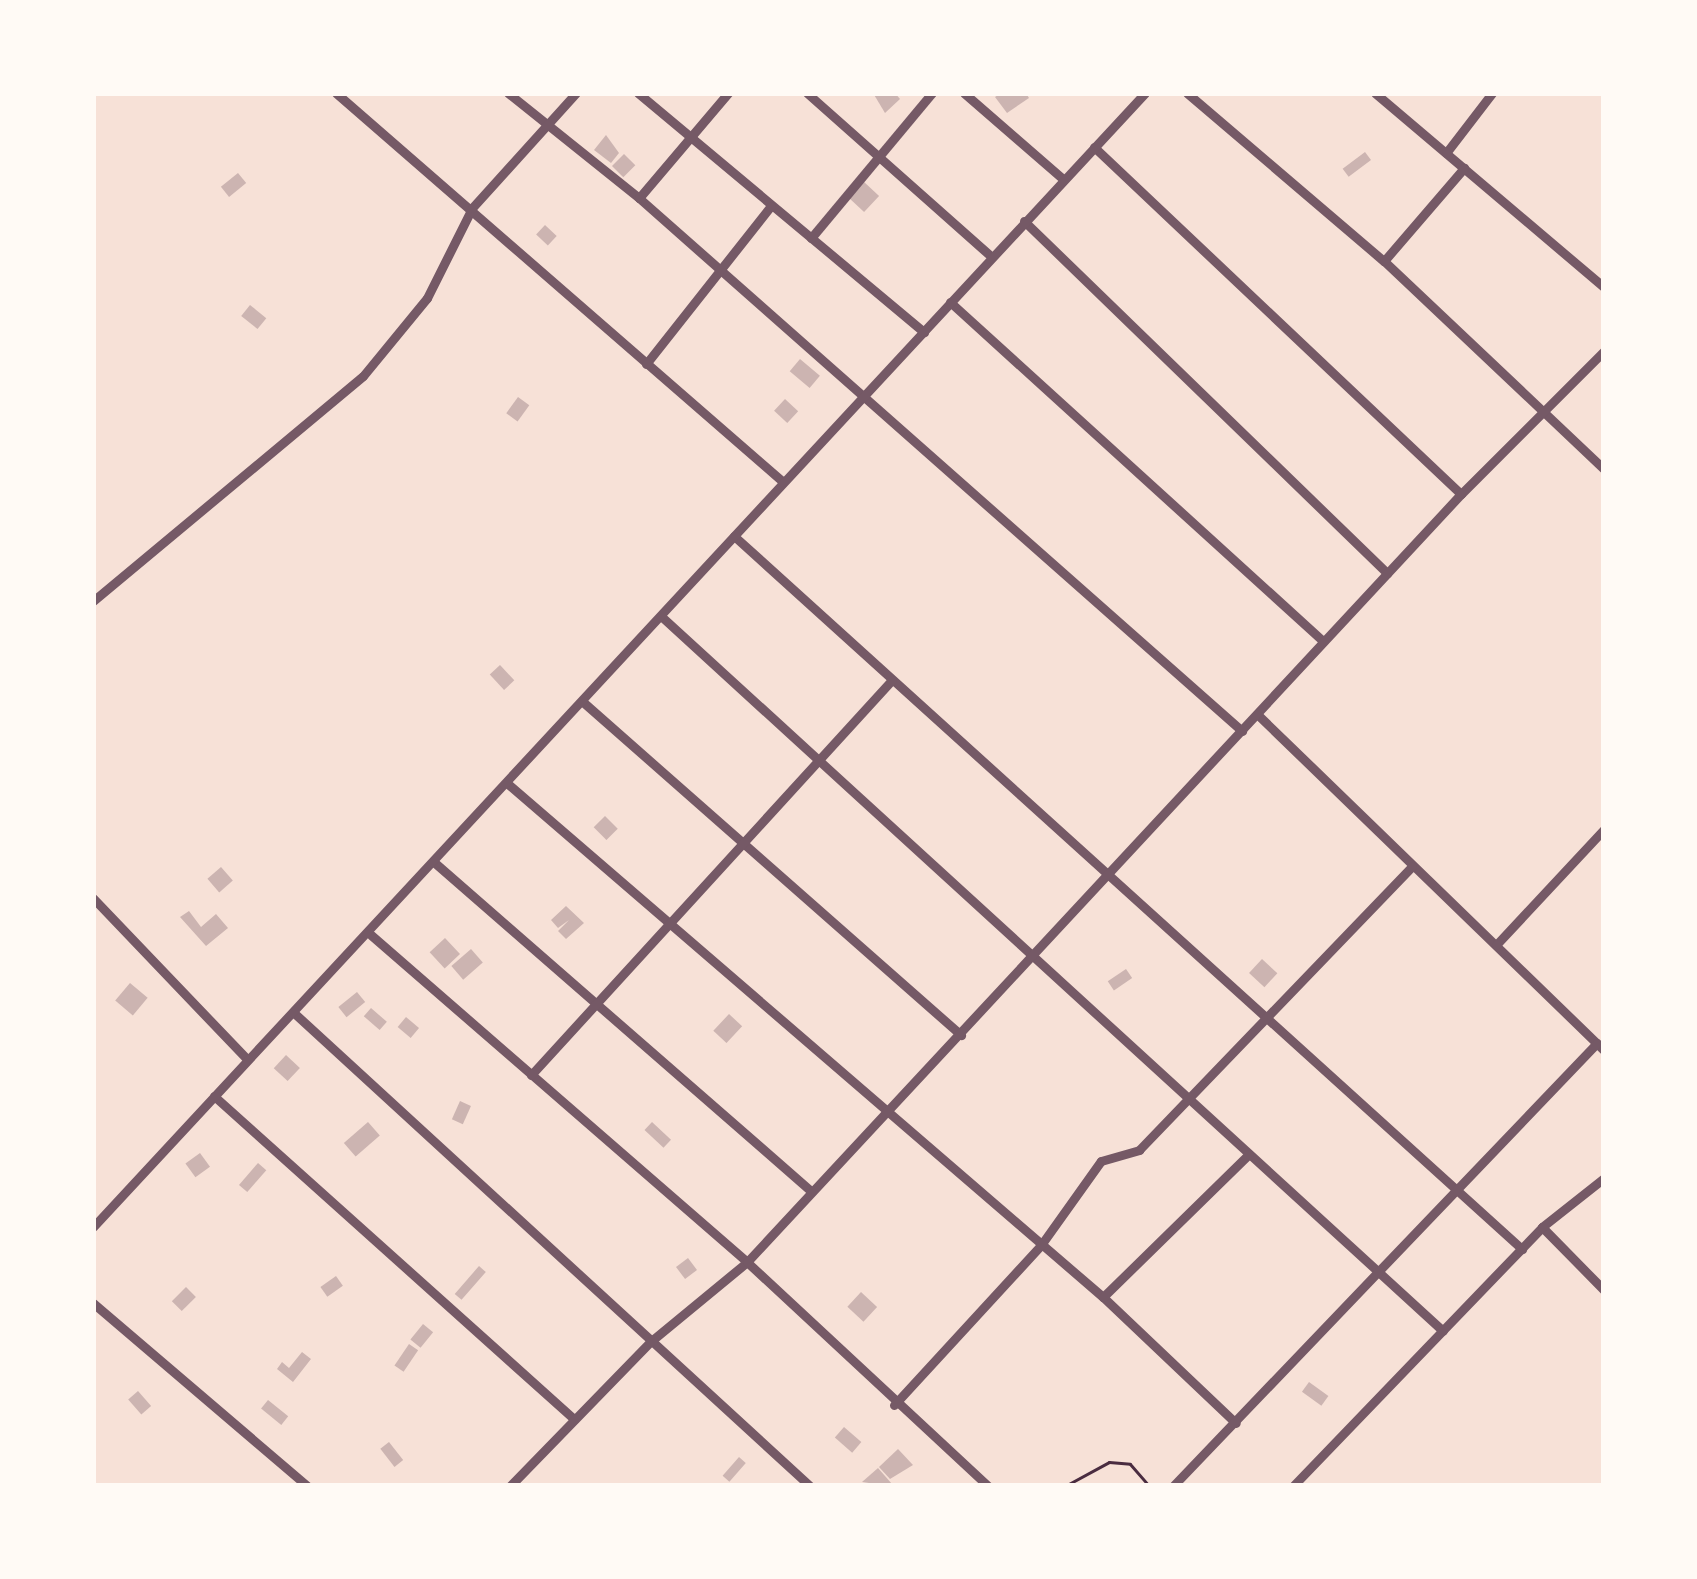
<!DOCTYPE html>
<style>
body{margin:0}
#map{position:relative;width:1697px;height:1579px;overflow:hidden;background:#f7e1d7;font-family:"Open Sans",sans-serif}
div>[style]{position:absolute}
[style*='--x']{left:calc(var(--x)*1px);top:calc(var(--y)*1px);width:calc(var(--w)*1px);rotate:calc(var(--a)*1deg)}
.building>*{inset:0;background:#ccb4b1;transform-origin:0 0}
.path>*{height:3px;margin:-1.5px;padding:0 1.5px;transform-origin:1.5px;border-radius:1.5px;background:#4a2c40}
.minor>*{height:9px;margin:-4.5px;padding:0 4.5px;transform-origin:4.5px;border-radius:4.5px;background:#755966}
span{translate:-50% -50%;white-space:nowrap;text-align:center;line-height:1.15;-webkit-text-stroke:10px #fffaf5;paint-order:stroke}
.frame{position:absolute;inset:0;border:96px solid #fffaf5;pointer-events:none}
</style>
<div id="map">
<div class="building">
<div style="clip-path:polygon(873px 93px,895px 93px,900px 99px,885px 113px)"></div>
<div style="clip-path:polygon(1001px 93px,1026px 93px,1029px 98px,1007px 113px,995px 97px)"></div>
<div style="clip-path:polygon(606px 135px,619px 153px,611px 163px,594px 150px)"></div>
<div style="left:1365px;top:152px;width:10px;height:28px;rotate:53deg"></div>
<div style="left:624px;top:154px;width:16px;height:17px;rotate:45deg"></div>
<div style="left:238px;top:173px;width:13px;height:22px;rotate:51deg"></div>
<div style="left:863px;top:181px;width:22px;height:22px;rotate:43deg"></div>
<div style="left:545px;top:225px;width:16px;height:13px;rotate:43deg"></div>
<div style="left:250px;top:305px;width:21px;height:14px;rotate:39deg"></div>
<div style="left:800px;top:359px;width:26px;height:16px;rotate:40deg"></div>
<div style="left:518px;top:397px;width:14px;height:20px;rotate:36deg"></div>
<div style="left:785px;top:399px;width:18px;height:16px;rotate:43deg"></div>
<div style="left:500px;top:665px;width:21px;height:14px;rotate:47deg"></div>
<div style="left:605px;top:816px;width:18px;height:16px;rotate:45deg"></div>
<div style="left:221px;top:867px;width:18px;height:18px;rotate:49deg"></div>
<div style="clip-path:polygon(566px 906px,584px 923px,566px 939px,558px 931px,569px 920px,558px 928px,551px 920px)"></div>
<div style="clip-path:polygon(189px 911px,201px 927px,216px 914px,228px 928px,206px 946px,180px 917px)"></div>
<div style="left:445px;top:938px;width:22px;height:21px;rotate:47deg"></div>
<div style="left:471px;top:949px;width:18px;height:26px;rotate:49deg"></div>
<div style="left:1262px;top:959px;width:21px;height:19px;rotate:43deg"></div>
<div style="left:1126px;top:969px;width:11px;height:22px;rotate:56deg"></div>
<div style="left:130px;top:983px;width:23px;height:23px;rotate:40deg"></div>
<div style="left:357px;top:992px;width:13px;height:24px;rotate:51deg"></div>
<div style="left:371px;top:1008px;width:21px;height:11px;rotate:41deg"></div>
<div style="left:729px;top:1014px;width:18px;height:23px;rotate:43deg"></div>
<div style="left:406px;top:1017px;width:17px;height:13px;rotate:40deg"></div>
<div style="left:286px;top:1055px;width:19px;height:18px;rotate:43deg"></div>
<div style="left:460px;top:1101px;width:12px;height:20px;rotate:24deg"></div>
<div style="left:368px;top:1122px;width:18px;height:32px;rotate:49deg"></div>
<div style="left:652px;top:1122px;width:26px;height:11px;rotate:43deg"></div>
<div style="left:200px;top:1153px;width:17px;height:18px;rotate:54deg"></div>
<div style="left:258px;top:1163px;width:11px;height:29px;rotate:41deg"></div>
<div style="left:688px;top:1258px;width:15px;height:15px;rotate:53deg"></div>
<div style="left:479px;top:1266px;width:9px;height:37px;rotate:41deg"></div>
<div style="left:336px;top:1276px;width:12px;height:19px;rotate:55deg"></div>
<div style="left:186px;top:1287px;width:14px;height:20px;rotate:45deg"></div>
<div style="left:861px;top:1292px;width:22px;height:20px;rotate:43deg"></div>
<div style="left:423px;top:1324px;width:13px;height:20px;rotate:39deg"></div>
<div style="left:409px;top:1344px;width:11px;height:26px;rotate:34deg"></div>
<div style="clip-path:polygon(302px 1352px,311px 1359px,293px 1382px,277px 1369px,282px 1362px,289px 1368px)"></div>
<div style="left:1309px;top:1382px;width:24px;height:12px;rotate:36deg"></div>
<div style="left:138px;top:1391px;width:20px;height:13px;rotate:49deg"></div>
<div style="left:268px;top:1400px;width:26px;height:11px;rotate:39deg"></div>
<div style="left:844px;top:1427px;width:23px;height:14px;rotate:41deg"></div>
<div style="left:389px;top:1442px;width:23px;height:11px;rotate:52deg"></div>
<div style="clip-path:polygon(898px 1449px,913px 1465px,890px 1479px,879px 1467px)"></div>
<div style="left:739px;top:1457px;width:9px;height:25px;rotate:41deg"></div>
<div style="clip-path:polygon(878px 1468px,892px 1484px,890px 1486px,862px 1482px)"></div>
</div>
<div class="path">
<div style="--x:1065;--y:1486;--w:50;--a:-28.6"></div>
<div style="--x:1109;--y:1462;--w:21;--a:5"></div>
<div style="--x:1130;--y:1464;--w:29;--a:49"></div>
</div>
<div class="minor">
<div style="--x:336;--y:93;--w:591;--a:41.02"></div>
<div style="--x:508;--y:93;--w:168;--a:38.7"></div>
<div style="--x:639;--y:198;--w:805;--a:41.47"></div>
<div style="--x:638;--y:93;--w:373;--a:39.9"></div>
<div style="--x:807;--y:93;--w:247;--a:41.6"></div>
<div style="--x:964;--y:93;--w:131;--a:41"></div>
<div style="--x:1187;--y:93;--w:259;--a:40.5"></div>
<div style="--x:1384;--y:261;--w:303;--a:43.4"></div>
<div style="--x:1375;--y:93;--w:300;--a:40.3"></div>
<div style="--x:1094;--y:147;--w:505;--a:43.4"></div>
<div style="--x:1446;--y:153;--w:76;--a:-52.5"></div>
<div style="--x:639;--y:198;--w:138;--a:-49.7"></div>
<div style="--x:1024;--y:221;--w:506;--a:44.12"></div>
<div style="--x:811;--y:238;--w:189;--a:-50.2"></div>
<div style="--x:1384;--y:261;--w:123;--a:-49.3"></div>
<div style="--x:950;--y:302;--w:504;--a:42.27"></div>
<div style="--x:646;--y:364;--w:201;--a:-51.7"></div>
<div style="--x:734;--y:536;--w:1063;--a:42.14"></div>
<div style="--x:93;--y:601;--w:351;--a:-39.8"></div>
<div style="--x:363;--y:376;--w:101;--a:-50.6"></div>
<div style="--x:427;--y:298;--w:101;--a:-63.4"></div>
<div style="--x:472;--y:208;--w:155;--a:-47.9"></div>
<div style="--x:662;--y:617;--w:1058;--a:42.43"></div>
<div style="--x:583;--y:702;--w:504;--a:41.38"></div>
<div style="--x:1258;--y:715;--w:482;--a:44.1"></div>
<div style="--x:508;--y:784;--w:786;--a:40.77"></div>
<div style="--x:1103;--y:1297;--w:183;--a:43.5"></div>
<div style="--x:435;--y:863;--w:499;--a:41.1"></div>
<div style="--x:93;--y:898;--w:223;--a:46.3"></div>
<div style="--x:371;--y:935;--w:498;--a:41"></div>
<div style="--x:747;--y:1262;--w:329;--a:42.9"></div>
<div style="--x:1496;--y:945;--w:158;--a:-47"></div>
<div style="--x:293;--y:1012;--w:701;--a:42.52"></div>
<div style="--x:531;--y:1075;--w:535;--a:-47.58"></div>
<div style="--x:214;--y:1096;--w:484;--a:41.9"></div>
<div style="--x:93;--y:1227;--w:1547;--a:-47.15"></div>
<div style="--x:1542;--y:1227;--w:88;--a:45.5"></div>
<div style="--x:1103;--y:1297;--w:204;--a:-44.4"></div>
<div style="--x:93;--y:1303;--w:282;--a:40.5"></div>
<div style="--x:894;--y:1405;--w:217;--a:-47.4"></div>
<div style="--x:1041;--y:1245;--w:103;--a:-54.5"></div>
<div style="--x:1101;--y:1161;--w:40;--a:-16"></div>
<div style="--x:1139;--y:1150;--w:393;--a:-46.1"></div>
<div style="--x:510;--y:1486;--w:201;--a:-45.8"></div>
<div style="--x:650;--y:1342;--w:126;--a:-39.5"></div>
<div style="--x:747;--y:1262;--w:1049;--a:-47.09"></div>
<div style="--x:1461;--y:494;--w:202;--a:-45"></div>
<div style="--x:1173;--y:1486;--w:613;--a:-46.26"></div>
<div style="--x:1293;--y:1486;--w:359;--a:-46.1"></div>
<div style="--x:1542;--y:1227;--w:79;--a:-38.3"></div>
</div>
<div class="frame"></div>
</div>
